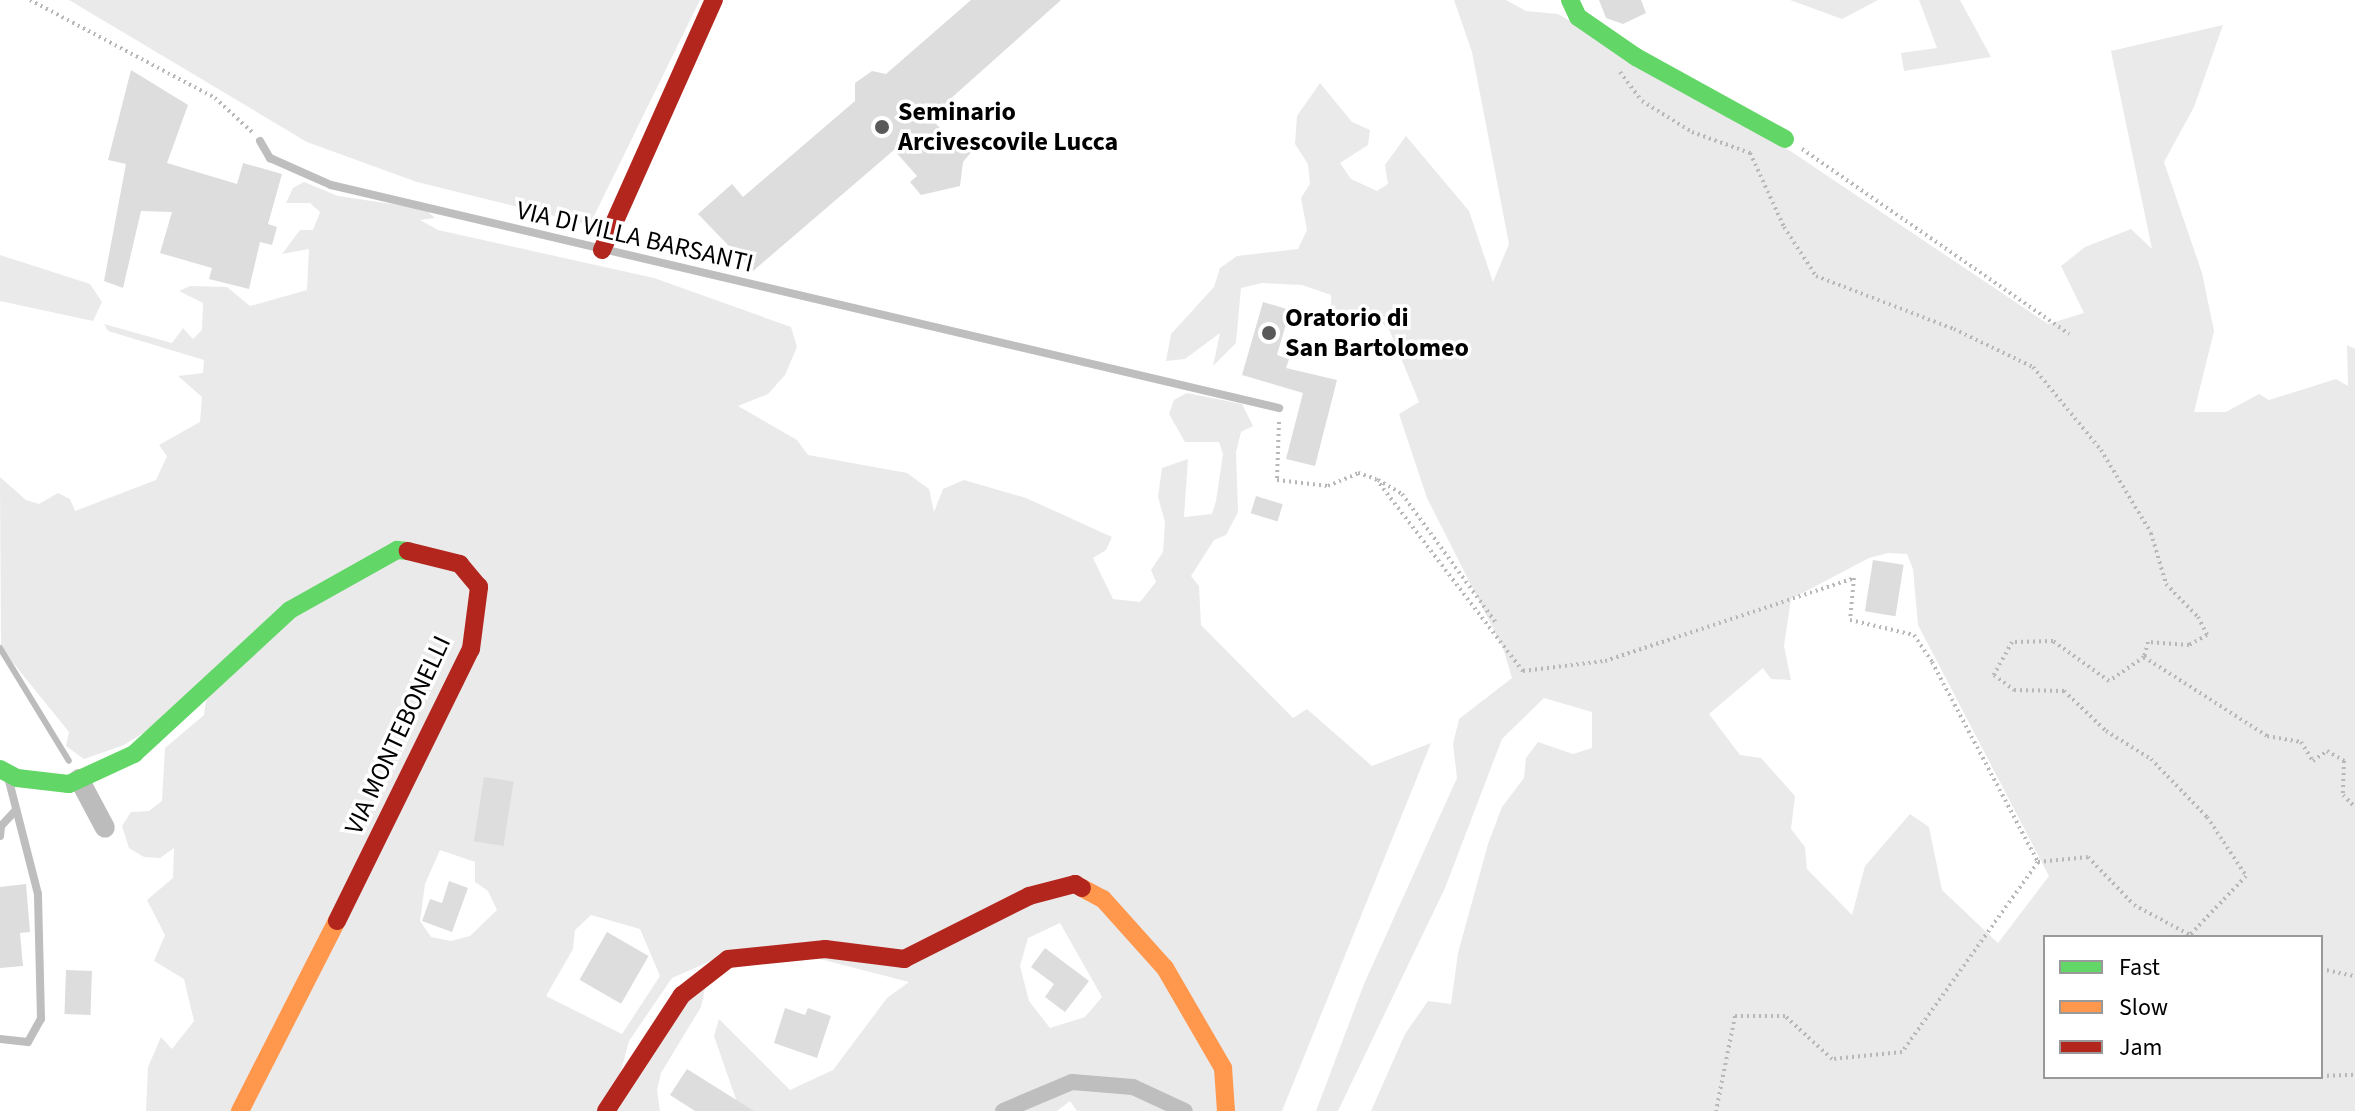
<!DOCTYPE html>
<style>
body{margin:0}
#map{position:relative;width:2355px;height:1111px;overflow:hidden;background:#fff;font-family:"Source Sans 3",sans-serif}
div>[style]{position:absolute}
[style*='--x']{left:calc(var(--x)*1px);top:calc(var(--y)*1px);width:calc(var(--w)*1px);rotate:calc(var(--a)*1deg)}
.green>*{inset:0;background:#eaeaea}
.stream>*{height:6px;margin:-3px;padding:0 3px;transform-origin:3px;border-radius:3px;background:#bcbcbc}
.canal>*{height:20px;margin:-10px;padding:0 10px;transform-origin:10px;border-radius:10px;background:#bcbcbc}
.building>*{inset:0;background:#ddd;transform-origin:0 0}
.path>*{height:4px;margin-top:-2px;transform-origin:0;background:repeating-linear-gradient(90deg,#b8b8b8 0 2px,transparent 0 6px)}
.lane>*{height:8px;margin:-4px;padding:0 4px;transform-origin:4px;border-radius:4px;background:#bebebe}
.street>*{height:16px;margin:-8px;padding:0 8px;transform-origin:8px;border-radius:8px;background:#bebebe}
.fast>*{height:18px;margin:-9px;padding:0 9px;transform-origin:9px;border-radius:9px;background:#63d668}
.slow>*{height:18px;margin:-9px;padding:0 9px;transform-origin:9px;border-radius:9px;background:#ff974d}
.jam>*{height:18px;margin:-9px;padding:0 9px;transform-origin:9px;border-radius:9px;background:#b3261e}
.dots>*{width:22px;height:22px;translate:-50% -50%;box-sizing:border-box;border:4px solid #fff;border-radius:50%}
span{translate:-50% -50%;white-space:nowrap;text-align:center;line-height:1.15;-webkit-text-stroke:7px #fff;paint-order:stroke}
.poi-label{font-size:26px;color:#000;font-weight:700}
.left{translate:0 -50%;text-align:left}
.street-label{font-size:26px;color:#000}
.legend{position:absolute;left:2043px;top:935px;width:280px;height:144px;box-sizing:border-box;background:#fff;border:2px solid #999;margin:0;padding:10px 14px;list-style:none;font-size:24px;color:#000}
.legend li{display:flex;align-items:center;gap:16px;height:40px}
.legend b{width:40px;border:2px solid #999}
</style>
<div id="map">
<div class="green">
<div style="clip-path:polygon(69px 0,700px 0,591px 222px,582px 223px,417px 182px,307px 142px)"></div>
<div style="clip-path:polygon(evenodd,1454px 0,1506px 0,1526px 11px,1558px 14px,1765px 134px,2048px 324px,2084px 313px,2061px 266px,2085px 247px,2131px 229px,2152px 249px,2111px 51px,2223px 25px,2194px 107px,2164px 162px,2202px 273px,2214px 331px,2194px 412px,2226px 412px,2259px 394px,2269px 400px,2336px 379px,2348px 386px,2347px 345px,2355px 349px,2355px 1111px,1371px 1111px,1405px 1034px,1428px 1001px,1451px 1004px,1458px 953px,1488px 844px,1502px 807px,1524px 778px,1526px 758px,1538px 742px,1573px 754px,1592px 748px,1592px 712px,1544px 698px,1502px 739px,1445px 888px,1338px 1111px,1316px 1111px,1364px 984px,1457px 778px,1453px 744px,1459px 719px,1512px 678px,1503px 648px,1427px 498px,1399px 414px,1419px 402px,1389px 329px,1373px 315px,1353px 311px,1332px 331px,1331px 295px,1302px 285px,1262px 283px,1241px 288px,1236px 343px,1213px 366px,1220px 333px,1185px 359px,1166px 361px,1171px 334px,1214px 287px,1220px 268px,1237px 256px,1298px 249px,1307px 230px,1301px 198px,1310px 184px,1308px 164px,1295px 144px,1297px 116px,1320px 83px,1352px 122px,1370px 130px,1368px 145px,1340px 163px,1351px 179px,1377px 191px,1388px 184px,1385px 165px,1406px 136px,1469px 211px,1493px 282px,1509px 244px,1472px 52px,1454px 0,1888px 553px,1907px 554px,1913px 569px,1918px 625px,2049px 876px,1998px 943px,1942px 890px,1929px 827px,1910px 814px,1865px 866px,1852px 915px,1807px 869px,1805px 847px,1791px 829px,1795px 796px,1761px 758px,1740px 755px,1709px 714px,1763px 668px,1771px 679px,1791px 680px,1784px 646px,1791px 599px,1869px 558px,1888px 553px,1454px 0,2045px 937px,2321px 937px,2321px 1077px,2045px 1077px,2045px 937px)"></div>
<div style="clip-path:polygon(1790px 0,1878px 0,1842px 19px)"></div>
<div style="clip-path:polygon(1919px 0,1960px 0,1991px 57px,1904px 71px,1901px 53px,1937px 48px)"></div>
<div style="clip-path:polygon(evenodd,304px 182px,338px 196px,425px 209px,435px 218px,420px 220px,438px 230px,654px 278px,791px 327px,797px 347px,785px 375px,768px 394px,738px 406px,797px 440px,808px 455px,907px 473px,929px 489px,934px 512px,943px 489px,964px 480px,1026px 498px,1112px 537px,1106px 550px,1093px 558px,1113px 599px,1140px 602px,1156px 582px,1151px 570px,1163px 552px,1165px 522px,1158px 497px,1162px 468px,1188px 459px,1184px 517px,1212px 514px,1216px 501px,1223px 454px,1219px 442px,1185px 442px,1169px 414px,1174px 400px,1187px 393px,1242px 404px,1253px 426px,1241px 432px,1236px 452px,1238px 512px,1226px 535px,1214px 540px,1191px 576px,1199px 586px,1201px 625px,1293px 718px,1307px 709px,1372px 766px,1431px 743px,1282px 1111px,1077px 1111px,1070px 1101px,1057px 1111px,740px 1111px,714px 1036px,719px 1019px,790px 1090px,833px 1070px,887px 998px,909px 982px,816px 958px,722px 956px,672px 978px,629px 1041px,619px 1078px,686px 995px,705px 988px,701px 1007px,661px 1073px,657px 1090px,660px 1111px,146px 1111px,148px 1067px,161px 1037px,172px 1049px,194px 1021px,184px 979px,154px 961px,165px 935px,147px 900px,173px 878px,174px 848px,160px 858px,144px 857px,129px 848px,122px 826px,131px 812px,149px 811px,162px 801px,165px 748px,204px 715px,207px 693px,124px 745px,84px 759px,66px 746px,69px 732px,1px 648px,0 477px,26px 500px,39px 504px,58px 493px,70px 499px,75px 511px,156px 480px,167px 456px,159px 445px,200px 422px,202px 397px,178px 376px,203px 373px,204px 360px,108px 331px,104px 324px,172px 343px,183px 328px,193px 339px,202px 330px,203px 303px,179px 291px,190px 286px,227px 287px,250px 306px,307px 290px,309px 249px,282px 254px,300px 230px,313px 230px,320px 212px,310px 203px,286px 203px,293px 188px,304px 182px,440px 850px,475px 862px,475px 882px,488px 891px,497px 910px,470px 936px,451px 941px,431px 937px,420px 921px,425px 884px,440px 850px,304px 182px,591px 915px,640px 929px,660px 976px,622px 1034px,546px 996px,573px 949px,575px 930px,591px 915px,304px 182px,1060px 923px,1102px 997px,1085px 1017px,1050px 1028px,1029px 1001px,1020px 966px,1028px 938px,1060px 923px)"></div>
<div style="clip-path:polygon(0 255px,90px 284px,102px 302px,93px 321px,0 301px)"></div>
</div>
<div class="stream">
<div style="--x:0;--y:648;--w:132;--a:58.6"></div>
</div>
<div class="canal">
<div style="--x:79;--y:779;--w:55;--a:62"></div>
</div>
<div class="building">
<div style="clip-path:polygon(971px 0,1061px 0,930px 117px,953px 143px,961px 137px,973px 150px,963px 162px,960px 186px,921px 195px,910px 182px,917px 176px,894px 150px,753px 271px,698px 214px,732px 184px,743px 197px,855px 101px,855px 83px,872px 71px,886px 74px)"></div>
<div style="clip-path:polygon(1599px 0,1641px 0,1646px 13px,1623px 24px,1606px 18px)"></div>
<div style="clip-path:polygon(131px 70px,188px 105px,167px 163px,237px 184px,243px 163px,282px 174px,268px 224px,277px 227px,272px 245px,260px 242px,249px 289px,209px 279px,212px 268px,160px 253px,172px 212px,141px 211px,123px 288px,104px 281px,126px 164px,108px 160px)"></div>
<div style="clip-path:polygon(1263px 302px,1290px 310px,1277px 355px,1289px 359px,1286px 368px,1337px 380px,1315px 466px,1286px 459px,1303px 393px,1242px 375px)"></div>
<div style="left:1256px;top:496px;width:28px;height:18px;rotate:17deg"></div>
<div style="left:1873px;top:560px;width:31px;height:52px;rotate:9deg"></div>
<div style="left:484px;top:777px;width:30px;height:65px;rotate:9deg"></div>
<div style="clip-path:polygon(449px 881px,468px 888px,452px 932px,422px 921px,430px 899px,442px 903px)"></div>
<div style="clip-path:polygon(26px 884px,30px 932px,20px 933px,23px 966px,0 968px,0 887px)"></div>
<div style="left:607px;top:932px;width:48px;height:55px;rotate:30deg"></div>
<div style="clip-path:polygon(1045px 948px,1089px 981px,1065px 1012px,1045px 997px,1054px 984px,1031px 967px)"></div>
<div style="left:66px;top:970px;width:26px;height:44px;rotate:2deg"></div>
<div style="clip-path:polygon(785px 1008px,805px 1015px,808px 1008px,831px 1016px,817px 1058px,774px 1043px)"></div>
<div style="clip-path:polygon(687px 1069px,754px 1111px,695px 1111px,670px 1095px)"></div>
</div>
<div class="path">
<div style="--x:30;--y:0;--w:209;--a:27.9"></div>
<div style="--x:215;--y:98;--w:52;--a:42.6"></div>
<div style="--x:1620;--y:72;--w:36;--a:53"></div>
<div style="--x:1642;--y:101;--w:59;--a:31.8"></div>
<div style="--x:1692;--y:132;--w:62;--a:19.9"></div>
<div style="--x:1750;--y:153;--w:81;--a:65.3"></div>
<div style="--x:1784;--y:227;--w:59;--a:56.9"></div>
<div style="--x:1816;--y:276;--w:148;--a:21"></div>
<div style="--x:1954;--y:329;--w:88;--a:25.7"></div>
<div style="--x:2033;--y:367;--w:107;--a:50.7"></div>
<div style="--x:2101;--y:450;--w:97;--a:58.9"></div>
<div style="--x:2151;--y:533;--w:53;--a:73.6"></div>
<div style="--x:2166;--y:584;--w:46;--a:45.9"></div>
<div style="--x:2198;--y:617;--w:20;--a:63"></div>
<div style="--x:2207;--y:635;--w:21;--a:151"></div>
<div style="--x:2189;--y:645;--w:41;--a:-175.8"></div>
<div style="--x:2148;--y:642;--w:16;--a:105"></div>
<div style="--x:2144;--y:657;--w:146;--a:32.7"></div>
<div style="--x:2267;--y:736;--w:35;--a:10"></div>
<div style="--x:2301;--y:742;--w:22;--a:58"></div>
<div style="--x:2313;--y:761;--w:17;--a:-36"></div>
<div style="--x:2327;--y:751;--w:20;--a:30"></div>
<div style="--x:2344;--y:761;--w:34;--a:92"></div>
<div style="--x:2343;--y:795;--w:17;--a:45"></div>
<div style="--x:1802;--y:149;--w:325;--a:34.7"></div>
<div style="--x:1279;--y:422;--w:58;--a:92"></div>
<div style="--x:1277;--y:480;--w:51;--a:6.7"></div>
<div style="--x:1328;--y:486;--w:33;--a:-23"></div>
<div style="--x:1358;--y:473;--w:19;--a:18"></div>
<div style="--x:1376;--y:479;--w:242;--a:52.6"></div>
<div style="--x:1523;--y:671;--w:83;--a:-7"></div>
<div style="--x:1605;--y:661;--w:262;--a:-18.4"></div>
<div style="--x:1854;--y:578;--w:42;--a:95.4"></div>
<div style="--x:1850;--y:620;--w:66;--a:13.2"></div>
<div style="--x:1914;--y:635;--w:32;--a:56"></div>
<div style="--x:1932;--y:662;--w:226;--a:62.1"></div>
<div style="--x:2038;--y:862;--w:234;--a:125.6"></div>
<div style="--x:1902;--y:1052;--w:70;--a:174.3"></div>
<div style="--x:1832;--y:1059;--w:64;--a:-137.5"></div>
<div style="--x:1785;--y:1016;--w:50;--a:180"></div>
<div style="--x:1735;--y:1016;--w:97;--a:101.3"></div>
<div style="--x:1378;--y:480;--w:28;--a:30"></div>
<div style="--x:1402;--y:494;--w:160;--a:53.9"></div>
<div style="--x:2144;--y:657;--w:42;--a:145.6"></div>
<div style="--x:2109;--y:681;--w:69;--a:-144.5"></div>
<div style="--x:2053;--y:641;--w:41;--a:178.6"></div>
<div style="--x:2012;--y:642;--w:38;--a:119"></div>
<div style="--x:1994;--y:675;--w:25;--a:37"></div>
<div style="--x:2014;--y:690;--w:50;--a:1.1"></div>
<div style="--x:2064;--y:691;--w:58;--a:43.6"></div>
<div style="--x:2106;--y:731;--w:53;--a:31.9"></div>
<div style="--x:2151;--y:759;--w:81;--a:46"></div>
<div style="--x:2207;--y:817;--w:71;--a:56.5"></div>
<div style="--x:2246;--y:876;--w:84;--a:133.6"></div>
<div style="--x:2038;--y:862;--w:50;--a:-5.7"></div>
<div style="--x:2088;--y:857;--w:66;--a:46.2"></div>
<div style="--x:2134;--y:905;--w:68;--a:28.1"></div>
<div style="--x:2321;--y:969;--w:35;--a:12"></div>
<div style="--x:2321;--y:1076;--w:34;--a:-2"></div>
<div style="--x:2257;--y:1077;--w:37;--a:0"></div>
</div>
<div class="lane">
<div style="--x:260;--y:141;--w:20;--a:60"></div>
<div style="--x:270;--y:158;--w:67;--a:23.9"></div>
<div style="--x:331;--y:185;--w:974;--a:13.24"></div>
<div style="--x:0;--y:836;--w:10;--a:-84"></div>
<div style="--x:1;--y:826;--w:22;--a:-47"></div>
<div style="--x:0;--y:1039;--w:28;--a:6"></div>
<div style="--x:28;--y:1042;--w:26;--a:-61"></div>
<div style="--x:41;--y:1019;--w:125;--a:-91.4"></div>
<div style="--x:38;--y:894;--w:121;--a:-104.4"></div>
</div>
<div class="street">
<div style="--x:1003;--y:1111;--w:75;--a:-22.8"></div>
<div style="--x:1072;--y:1082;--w:61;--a:4.7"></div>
<div style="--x:1133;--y:1087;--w:57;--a:24.8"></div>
</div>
<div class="fast">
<div style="--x:1570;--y:0;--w:19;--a:65"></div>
<div style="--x:1578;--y:17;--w:70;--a:34.6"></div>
<div style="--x:1636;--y:57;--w:170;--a:28.8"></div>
<div style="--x:0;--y:769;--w:19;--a:28"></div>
<div style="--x:17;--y:778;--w:52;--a:6.6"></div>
<div style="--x:69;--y:784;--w:72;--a:-24.8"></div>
<div style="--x:134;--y:754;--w:212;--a:-42.7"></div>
<div style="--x:290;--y:610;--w:123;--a:-29.3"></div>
<div style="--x:397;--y:550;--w:11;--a:5"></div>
</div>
<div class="slow">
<div style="--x:1082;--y:888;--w:24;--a:28"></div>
<div style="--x:1103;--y:899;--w:93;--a:48.1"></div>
<div style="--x:1165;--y:968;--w:116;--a:59.9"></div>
<div style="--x:1223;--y:1068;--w:43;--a:86"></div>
<div style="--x:240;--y:1111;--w:213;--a:-63"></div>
</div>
<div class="jam">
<div style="--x:602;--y:250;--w:274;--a:-65.9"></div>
<div style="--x:337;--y:921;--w:303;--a:-63.8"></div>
<div style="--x:471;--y:649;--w:63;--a:-82.6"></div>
<div style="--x:479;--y:587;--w:30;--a:-130"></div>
<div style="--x:460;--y:564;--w:54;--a:-166"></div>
<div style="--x:606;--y:1111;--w:139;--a:-56.8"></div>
<div style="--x:682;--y:995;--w:58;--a:-38"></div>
<div style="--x:728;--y:959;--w:98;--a:-5.9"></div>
<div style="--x:825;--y:949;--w:80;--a:7.2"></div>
<div style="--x:904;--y:959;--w:140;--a:-26.7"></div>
<div style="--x:1029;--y:896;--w:48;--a:-14.6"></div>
<div style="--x:1075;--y:884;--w:8;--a:30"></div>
</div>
<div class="dots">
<div style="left:882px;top:127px;background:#595959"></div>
<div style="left:1269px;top:333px;background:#595959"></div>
</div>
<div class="poi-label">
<span class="left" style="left:898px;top:127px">Seminario<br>Arcivescovile Lucca</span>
<span class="left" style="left:1285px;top:333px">Oratorio di<br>San Bartolomeo</span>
</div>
<div class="street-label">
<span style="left:635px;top:237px;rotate:13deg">VIA DI VILLA BARSANTI</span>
<span style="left:398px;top:735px;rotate:-65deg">VIA MONTEBONELLI</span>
</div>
<ul class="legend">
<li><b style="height:10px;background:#63d668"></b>Fast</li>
<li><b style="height:10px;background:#ff974d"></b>Slow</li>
<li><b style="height:10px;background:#b3261e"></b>Jam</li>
</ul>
</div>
